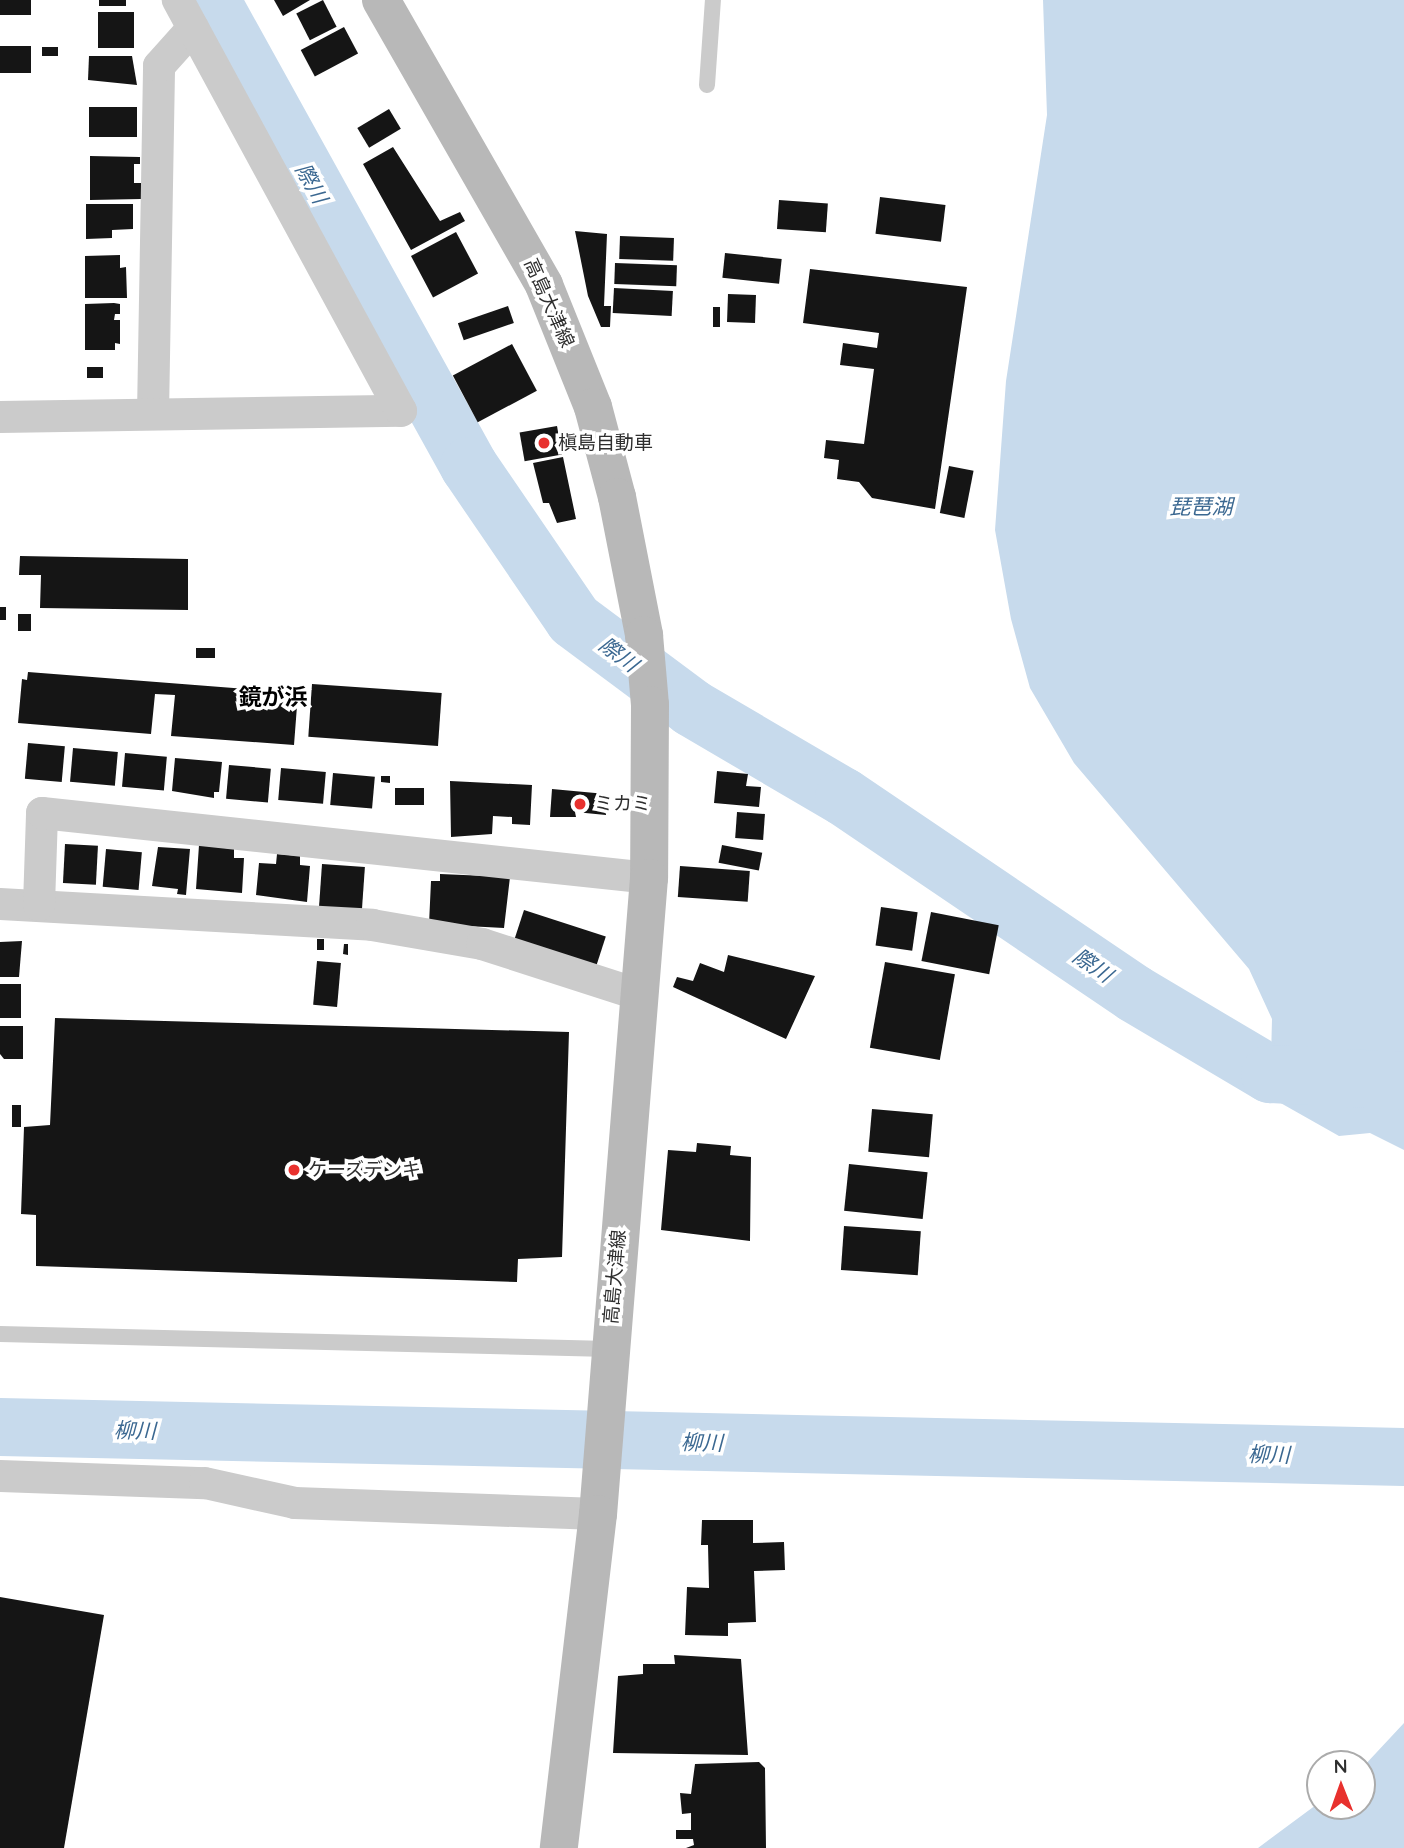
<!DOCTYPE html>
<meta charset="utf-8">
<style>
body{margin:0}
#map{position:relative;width:1404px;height:1848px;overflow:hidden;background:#fff;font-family:Quicksand,"Noto Sans JP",sans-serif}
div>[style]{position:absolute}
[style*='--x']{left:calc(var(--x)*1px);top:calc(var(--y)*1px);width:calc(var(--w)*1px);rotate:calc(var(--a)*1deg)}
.water>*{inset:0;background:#c7daec}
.river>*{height:58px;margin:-29px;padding:0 29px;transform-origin:29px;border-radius:29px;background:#c7daec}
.building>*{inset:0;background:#151515;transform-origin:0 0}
.lane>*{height:16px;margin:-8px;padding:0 8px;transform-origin:8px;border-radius:8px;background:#cbcbcb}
.street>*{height:32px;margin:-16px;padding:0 16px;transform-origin:16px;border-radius:16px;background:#cbcbcb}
.secondary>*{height:38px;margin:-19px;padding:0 19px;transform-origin:19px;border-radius:19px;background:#b8b8b8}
.dots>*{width:19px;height:19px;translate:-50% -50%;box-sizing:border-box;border:4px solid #fff;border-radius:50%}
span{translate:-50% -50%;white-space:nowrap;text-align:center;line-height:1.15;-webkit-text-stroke:7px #fff;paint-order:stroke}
.street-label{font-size:19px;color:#2e2e2e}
.poi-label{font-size:19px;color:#2e2e2e}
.left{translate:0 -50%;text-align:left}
.water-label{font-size:21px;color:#3b6891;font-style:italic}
.quarter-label{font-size:23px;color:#000;font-weight:700}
.north{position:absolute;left:1306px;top:1750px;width:70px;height:70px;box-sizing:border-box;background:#fff;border:2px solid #ababab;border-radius:50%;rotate:359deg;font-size:19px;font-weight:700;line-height:28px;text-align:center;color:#2e2e2e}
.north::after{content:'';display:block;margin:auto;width:24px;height:32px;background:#e8312e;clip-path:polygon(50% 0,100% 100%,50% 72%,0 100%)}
</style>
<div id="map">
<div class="water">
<div style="clip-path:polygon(1043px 0,1404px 0,1404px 1150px,1370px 1133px,1339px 1136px,1270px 1097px,1272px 1019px,1249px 969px,1074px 763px,1030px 688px,1011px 619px,995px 530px,1006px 381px,1047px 115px)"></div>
<div style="clip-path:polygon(1404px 1723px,1404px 1848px,1258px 1848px,1320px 1802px,1320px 1806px,1362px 1806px,1362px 1768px)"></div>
</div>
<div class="river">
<div style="--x:211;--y:0;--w:533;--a:61.03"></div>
<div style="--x:469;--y:466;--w:186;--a:55.7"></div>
<div style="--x:574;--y:620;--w:147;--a:36.7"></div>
<div style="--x:692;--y:708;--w:176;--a:30.4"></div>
<div style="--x:844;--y:797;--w:351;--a:34.1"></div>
<div style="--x:1135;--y:994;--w:157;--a:30.7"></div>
<div style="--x:1270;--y:1074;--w:134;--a:3"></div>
<div style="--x:0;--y:1427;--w:1404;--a:1.22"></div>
</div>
<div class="building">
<div style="left:0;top:0;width:31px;height:15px"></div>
<div style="left:99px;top:0;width:27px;height:6px"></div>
<div style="clip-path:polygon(274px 0,310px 0,283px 16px)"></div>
<div style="left:323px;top:0;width:30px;height:30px;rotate:63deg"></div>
<div style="left:98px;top:12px;width:36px;height:36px"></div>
<div style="left:344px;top:27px;width:30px;height:49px;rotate:62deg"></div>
<div style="left:0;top:46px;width:31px;height:27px"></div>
<div style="left:58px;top:47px;width:9px;height:16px;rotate:90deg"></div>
<div style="clip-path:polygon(89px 56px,132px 56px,137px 85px,88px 80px)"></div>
<div style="left:89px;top:107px;width:48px;height:30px"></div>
<div style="left:389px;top:109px;width:23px;height:37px;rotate:59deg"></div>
<div style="clip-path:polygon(393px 147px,440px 221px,460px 212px,465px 221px,411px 250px,363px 164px)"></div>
<div style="clip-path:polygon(90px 156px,140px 157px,140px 164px,134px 164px,134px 183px,141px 183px,141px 199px,90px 200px)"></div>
<div style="left:880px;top:197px;width:66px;height:37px;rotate:7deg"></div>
<div style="left:779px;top:200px;width:49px;height:29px;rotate:4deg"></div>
<div style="clip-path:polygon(86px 204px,133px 204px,133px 229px,112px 230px,112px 238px,86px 239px)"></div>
<div style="clip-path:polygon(575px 231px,607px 234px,604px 306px,611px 306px,610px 327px,601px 327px,588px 296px)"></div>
<div style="left:456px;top:232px;width:47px;height:51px;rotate:62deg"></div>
<div style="left:620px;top:236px;width:54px;height:23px;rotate:2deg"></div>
<div style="left:725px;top:253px;width:57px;height:25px;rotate:6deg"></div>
<div style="clip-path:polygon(120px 255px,120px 268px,126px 267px,127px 298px,85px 298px,85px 256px)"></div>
<div style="left:615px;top:263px;width:62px;height:21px;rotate:2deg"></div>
<div style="clip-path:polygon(810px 269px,967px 287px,935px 509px,872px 498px,859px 482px,837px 479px,839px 460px,824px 458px,826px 440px,864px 444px,874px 369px,840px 365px,843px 343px,877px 348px,879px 333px,803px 323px)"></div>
<div style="left:614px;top:288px;width:59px;height:25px;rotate:3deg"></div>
<div style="left:728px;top:294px;width:28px;height:28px;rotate:2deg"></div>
<div style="clip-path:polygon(114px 303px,120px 304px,120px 314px,115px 314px,114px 320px,120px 320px,120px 344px,115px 343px,115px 350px,85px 350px,85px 304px)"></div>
<div style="left:508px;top:306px;width:18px;height:53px;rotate:71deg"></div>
<div style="left:713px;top:307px;width:7px;height:20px"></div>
<div style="left:512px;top:344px;width:53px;height:67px;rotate:62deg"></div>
<div style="left:87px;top:367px;width:16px;height:11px"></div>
<div style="left:557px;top:426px;width:29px;height:38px;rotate:80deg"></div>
<div style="clip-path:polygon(563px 457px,576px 519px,557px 523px,549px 503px,543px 503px,533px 463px)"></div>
<div style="left:949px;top:466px;width:25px;height:48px;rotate:11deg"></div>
<div style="clip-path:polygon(20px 556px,188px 559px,188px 610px,40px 608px,41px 575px,19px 575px)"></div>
<div style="left:0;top:607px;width:6px;height:13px"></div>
<div style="left:18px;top:614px;width:13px;height:17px"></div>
<div style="left:196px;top:648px;width:19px;height:10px"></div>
<div style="clip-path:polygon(28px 672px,298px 693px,294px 745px,171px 736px,175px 695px,155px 694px,151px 734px,18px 723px,22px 679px,27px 680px)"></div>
<div style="left:312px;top:684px;width:130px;height:53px;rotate:4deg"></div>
<div style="left:28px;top:743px;width:37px;height:36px;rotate:5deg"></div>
<div style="left:73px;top:748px;width:45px;height:34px;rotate:5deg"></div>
<div style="left:125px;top:753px;width:42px;height:34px;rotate:5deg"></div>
<div style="clip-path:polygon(175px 758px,222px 762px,219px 792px,214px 792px,214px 798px,172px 791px)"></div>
<div style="left:229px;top:765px;width:42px;height:34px;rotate:5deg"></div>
<div style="left:281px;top:768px;width:45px;height:32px;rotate:5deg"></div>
<div style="clip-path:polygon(717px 771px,748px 774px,746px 786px,761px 787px,759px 807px,714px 803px)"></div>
<div style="left:333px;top:773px;width:42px;height:32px;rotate:5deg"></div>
<div style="clip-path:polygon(381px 776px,390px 776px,390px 783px,381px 782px)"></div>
<div style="clip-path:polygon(450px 781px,532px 785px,530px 825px,512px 824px,512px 817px,493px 816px,492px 834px,451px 837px)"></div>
<div style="left:395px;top:788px;width:29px;height:17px"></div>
<div style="clip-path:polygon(552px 789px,606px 794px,606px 815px,575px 812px,576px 817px,550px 817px)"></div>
<div style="left:737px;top:812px;width:28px;height:26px;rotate:4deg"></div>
<div style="left:65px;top:844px;width:33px;height:39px;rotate:3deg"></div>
<div style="clip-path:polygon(199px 845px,234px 849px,234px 858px,244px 858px,242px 893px,196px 889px)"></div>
<div style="left:722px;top:845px;width:41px;height:18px;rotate:11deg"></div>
<div style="clip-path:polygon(158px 847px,190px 849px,186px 895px,177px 894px,178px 889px,152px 886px)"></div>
<div style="left:106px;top:849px;width:36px;height:38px;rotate:5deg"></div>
<div style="clip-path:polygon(277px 854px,300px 856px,300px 865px,310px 866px,307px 902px,256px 895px,259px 863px,276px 864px)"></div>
<div style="left:322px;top:864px;width:43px;height:43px;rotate:4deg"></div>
<div style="left:680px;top:866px;width:70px;height:31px;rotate:4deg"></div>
<div style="clip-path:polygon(440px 874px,510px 877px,504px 928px,429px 924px,431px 881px,440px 881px)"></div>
<div style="left:881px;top:907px;width:37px;height:39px;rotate:8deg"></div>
<div style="left:524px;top:910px;width:86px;height:34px;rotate:18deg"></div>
<div style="left:931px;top:912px;width:69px;height:50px;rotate:11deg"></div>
<div style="left:317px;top:939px;width:7px;height:11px"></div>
<div style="clip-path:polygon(22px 941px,19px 977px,0 977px,0 942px)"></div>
<div style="clip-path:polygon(344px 944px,348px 944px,348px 955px,343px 954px)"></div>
<div style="clip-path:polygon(728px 955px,815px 976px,786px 1039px,673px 987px,677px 977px,693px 981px,700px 963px,724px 972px)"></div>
<div style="left:317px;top:961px;width:24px;height:44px;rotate:5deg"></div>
<div style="left:885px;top:962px;width:71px;height:87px;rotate:10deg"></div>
<div style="left:0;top:984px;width:21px;height:34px"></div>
<div style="clip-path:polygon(55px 1018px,569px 1032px,562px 1257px,518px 1259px,517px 1282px,36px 1266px,36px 1215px,21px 1214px,24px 1127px,50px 1125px)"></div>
<div style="clip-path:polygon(0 1026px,23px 1026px,23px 1059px,4px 1059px,0 1054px)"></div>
<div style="left:12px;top:1105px;width:9px;height:22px"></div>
<div style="left:872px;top:1109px;width:61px;height:43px;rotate:5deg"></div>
<div style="clip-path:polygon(697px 1143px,731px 1146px,730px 1155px,751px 1157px,750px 1241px,661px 1230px,668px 1150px,696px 1152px)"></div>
<div style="left:849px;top:1164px;width:79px;height:47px;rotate:6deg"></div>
<div style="left:844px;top:1226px;width:77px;height:44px;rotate:4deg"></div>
<div style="clip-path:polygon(702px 1520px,753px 1520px,753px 1543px,784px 1542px,785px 1570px,754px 1571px,756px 1622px,728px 1623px,728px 1636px,685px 1635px,687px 1587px,709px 1588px,708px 1545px,701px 1545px)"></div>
<div style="clip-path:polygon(0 1597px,104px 1615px,64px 1848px,0 1848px)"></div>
<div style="clip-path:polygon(674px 1655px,741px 1659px,748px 1755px,613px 1753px,618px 1676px,643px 1674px,643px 1664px,675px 1664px)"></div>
<div style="clip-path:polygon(759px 1762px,765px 1768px,766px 1848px,686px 1848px,694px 1845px,693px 1839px,676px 1839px,676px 1830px,691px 1830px,691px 1813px,682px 1814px,680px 1793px,691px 1794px,695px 1764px)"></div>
</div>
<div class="lane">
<div style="--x:707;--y:85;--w:85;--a:-86"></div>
<div style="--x:0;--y:1334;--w:609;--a:1.41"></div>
</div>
<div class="street">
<div style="--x:153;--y:414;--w:348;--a:-89"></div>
<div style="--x:159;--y:66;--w:51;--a:-48.2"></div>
<div style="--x:0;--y:417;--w:401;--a:-0.9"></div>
<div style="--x:401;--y:411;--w:468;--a:-118.5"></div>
<div style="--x:0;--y:904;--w:373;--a:3.2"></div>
<div style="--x:372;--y:925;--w:112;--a:9.8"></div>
<div style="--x:482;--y:944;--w:163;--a:17.9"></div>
<div style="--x:39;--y:905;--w:92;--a:-88.1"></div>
<div style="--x:42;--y:813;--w:610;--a:6.11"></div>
<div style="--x:0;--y:1476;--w:205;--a:2"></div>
<div style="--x:205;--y:1483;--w:92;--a:12.5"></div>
<div style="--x:295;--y:1503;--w:303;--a:2.1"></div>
</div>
<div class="secondary">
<div style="--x:381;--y:0;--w:328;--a:60.2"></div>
<div style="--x:544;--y:285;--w:131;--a:68.1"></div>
<div style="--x:593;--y:407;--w:93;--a:75.1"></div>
<div style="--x:617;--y:497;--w:141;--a:78.9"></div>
<div style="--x:644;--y:635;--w:70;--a:85.1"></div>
<div style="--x:650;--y:705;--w:173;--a:90.3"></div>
<div style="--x:649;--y:878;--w:638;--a:94.58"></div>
<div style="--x:598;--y:1514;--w:336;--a:96.7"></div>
</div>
<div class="dots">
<div style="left:544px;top:443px;background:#e8312e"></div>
<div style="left:580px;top:804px;background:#e8312e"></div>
<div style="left:294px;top:1170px;background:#e8312e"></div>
</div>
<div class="street-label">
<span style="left:549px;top:303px;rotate:66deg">高島大津線</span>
<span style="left:615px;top:1277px;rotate:-85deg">高島大津線</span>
</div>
<div class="poi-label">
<span class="left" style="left:558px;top:443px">槇島自動車</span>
<span class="left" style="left:594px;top:804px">ミカミ</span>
<span class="left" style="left:308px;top:1170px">ケーズデンキ</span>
</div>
<div class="water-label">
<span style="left:312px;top:183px;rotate:61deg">際川</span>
<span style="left:1201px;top:506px">琵琶湖</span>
<span style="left:619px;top:654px;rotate:37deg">際川</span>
<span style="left:1093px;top:965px;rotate:34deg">際川</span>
<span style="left:135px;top:1430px;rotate:1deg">柳川</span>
<span style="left:702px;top:1442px;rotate:1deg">柳川</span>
<span style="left:1269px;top:1454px;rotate:1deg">柳川</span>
</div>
<div class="quarter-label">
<span style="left:273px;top:697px">鏡が浜</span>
</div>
<div class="north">N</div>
</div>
